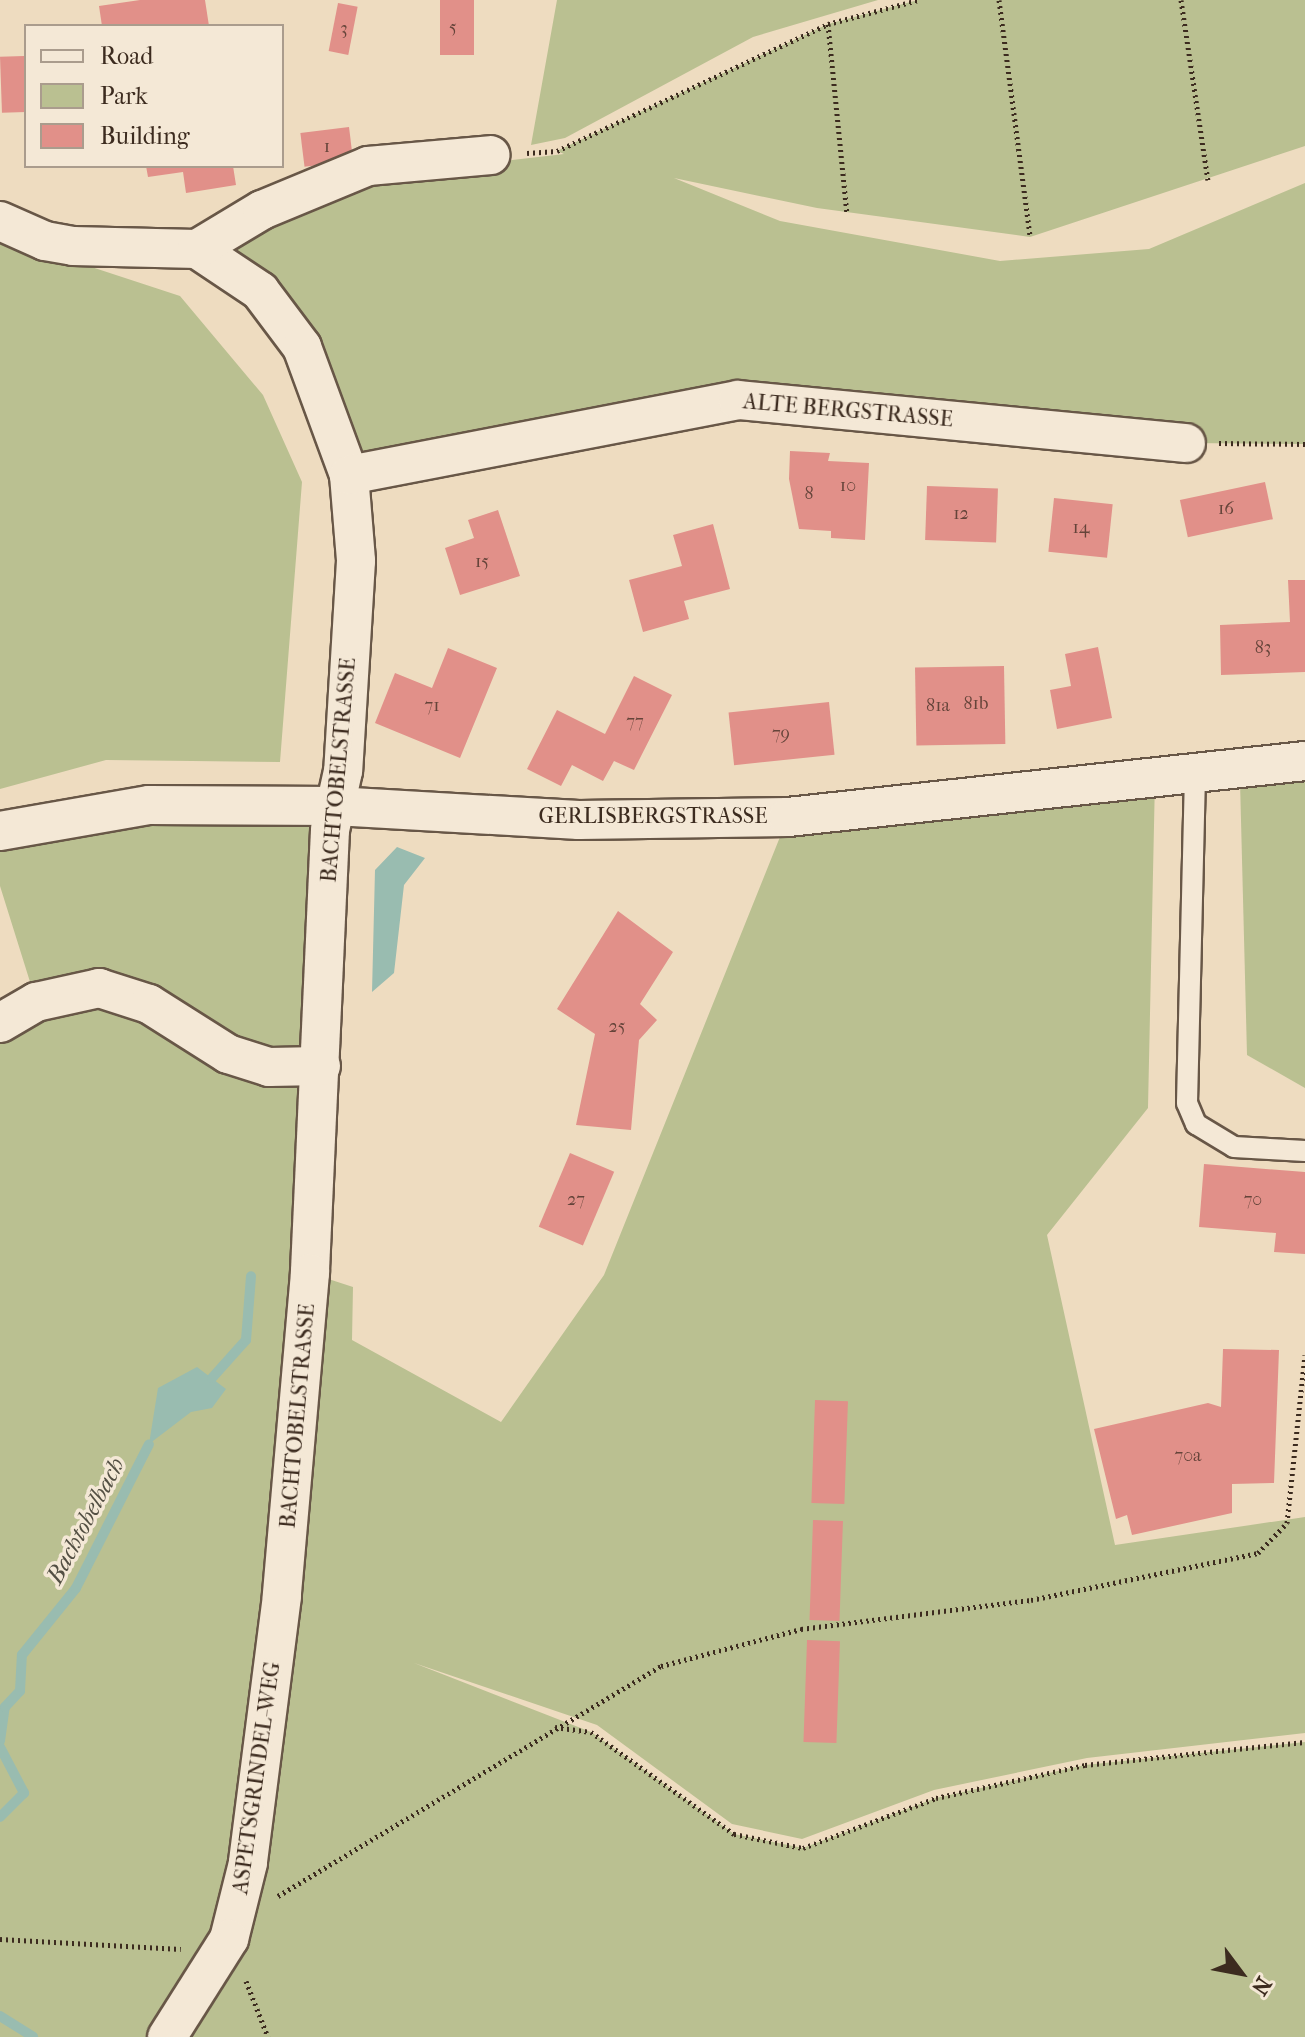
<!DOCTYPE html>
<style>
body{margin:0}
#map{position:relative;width:1305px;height:2037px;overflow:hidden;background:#eedcc0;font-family:"IM FELL French Canon",serif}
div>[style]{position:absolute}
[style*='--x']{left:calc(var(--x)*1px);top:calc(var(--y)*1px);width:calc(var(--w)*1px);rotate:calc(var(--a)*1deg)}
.green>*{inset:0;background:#bac091}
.water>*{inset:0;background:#99bcb0}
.stream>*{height:10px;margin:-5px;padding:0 5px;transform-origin:5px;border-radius:5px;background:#99bcb0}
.building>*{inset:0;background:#e19089;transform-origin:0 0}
.path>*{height:5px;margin-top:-2.5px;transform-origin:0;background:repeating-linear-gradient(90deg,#3c2b1f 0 2px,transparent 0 6px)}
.roads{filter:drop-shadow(2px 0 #685747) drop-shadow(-2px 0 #685747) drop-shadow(0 2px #685747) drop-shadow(0 -2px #685747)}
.service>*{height:20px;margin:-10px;padding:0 10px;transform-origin:10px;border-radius:10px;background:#f4e8d6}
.minor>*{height:38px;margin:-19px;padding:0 19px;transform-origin:19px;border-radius:19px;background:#f4e8d6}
span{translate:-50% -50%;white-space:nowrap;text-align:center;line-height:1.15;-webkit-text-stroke:7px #f4e8d6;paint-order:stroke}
.number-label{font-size:18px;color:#65443a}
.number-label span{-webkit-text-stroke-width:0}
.street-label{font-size:22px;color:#3c2b1f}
.water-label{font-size:24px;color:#534f43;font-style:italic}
.legend{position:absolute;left:24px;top:24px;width:260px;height:144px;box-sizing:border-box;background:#f4e8d6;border:2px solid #aa9c8d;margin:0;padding:10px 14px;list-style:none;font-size:24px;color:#3c2b1f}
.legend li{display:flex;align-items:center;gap:16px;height:40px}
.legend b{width:40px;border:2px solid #aa9c8d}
.north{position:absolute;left:1201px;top:1933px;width:80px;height:80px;-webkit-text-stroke:6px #f4e8d6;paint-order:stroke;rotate:122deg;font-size:22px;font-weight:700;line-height:32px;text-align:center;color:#3c2b1f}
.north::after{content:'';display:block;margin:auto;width:28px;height:36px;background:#3c2b1f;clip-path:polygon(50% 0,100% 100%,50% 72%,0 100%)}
</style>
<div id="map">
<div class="green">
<div style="clip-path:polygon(557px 0,878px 0,753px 37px,565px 138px,531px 145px)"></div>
<div style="clip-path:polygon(918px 0,1305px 0,1305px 146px,1030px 237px,817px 208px,674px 178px,780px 221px,1000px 261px,1149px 249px,1305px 183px,1305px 444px,1186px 443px,738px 400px,349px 475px,336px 392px,301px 311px,224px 239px,373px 176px,564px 154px,557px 151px,828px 24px)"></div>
<div style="clip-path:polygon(0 237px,180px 296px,263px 395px,302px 482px,280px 762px,106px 760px,0 789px)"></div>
<div style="clip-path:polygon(1305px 774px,1305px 1088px,1247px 1055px,1240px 781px)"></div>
<div style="clip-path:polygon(1155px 779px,1148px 1108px,1047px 1235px,1115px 1545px,1305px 1517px,1305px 1733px,1087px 1758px,934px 1790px,802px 1839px,732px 1824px,597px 1725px,414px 1663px,591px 1732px,734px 1834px,803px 1848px,936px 1798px,1085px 1765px,1305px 1742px,1305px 2037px,0 2037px,0 1023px,36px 1001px,0 886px,0 831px,335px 806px,310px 1273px,353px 1287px,352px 1340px,501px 1422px,604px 1275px,788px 817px)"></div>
</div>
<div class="water">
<div style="clip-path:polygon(397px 847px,425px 858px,404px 885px,394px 973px,372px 992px,375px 870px)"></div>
<div style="clip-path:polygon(197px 1367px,226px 1389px,212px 1408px,191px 1412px,149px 1444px,158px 1388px)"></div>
</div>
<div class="stream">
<div style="--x:212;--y:1378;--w:51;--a:-48.2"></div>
<div style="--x:246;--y:1340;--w:64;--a:-85.5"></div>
<div style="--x:0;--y:1741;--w:34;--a:-82"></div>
<div style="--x:5;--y:1707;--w:22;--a:-47"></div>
<div style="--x:20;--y:1691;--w:36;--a:-87"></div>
<div style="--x:22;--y:1655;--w:86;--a:-51.1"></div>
<div style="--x:76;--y:1588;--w:161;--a:-63.1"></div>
<div style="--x:0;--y:1747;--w:52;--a:62.4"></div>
<div style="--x:24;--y:1793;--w:34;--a:135"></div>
<div style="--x:0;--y:2016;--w:39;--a:32"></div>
</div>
<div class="building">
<div style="clip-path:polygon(140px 0,205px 0,209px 26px,102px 26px,99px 6px)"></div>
<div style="left:440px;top:0;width:34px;height:55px"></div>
<div style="left:338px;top:3px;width:20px;height:49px;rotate:11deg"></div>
<div style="left:24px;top:56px;width:56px;height:24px;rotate:88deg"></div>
<div style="left:349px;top:127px;width:34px;height:49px;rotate:83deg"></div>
<div style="clip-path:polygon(146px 166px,233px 166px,236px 185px,186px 193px,183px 172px,148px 177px)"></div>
<div style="clip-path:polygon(790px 451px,830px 453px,828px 461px,869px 463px,865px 540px,831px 538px,831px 531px,799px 529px,789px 479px)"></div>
<div style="left:1265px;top:482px;width:38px;height:87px;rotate:78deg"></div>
<div style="left:927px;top:486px;width:71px;height:54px;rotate:2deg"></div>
<div style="left:1054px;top:498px;width:59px;height:54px;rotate:6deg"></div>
<div style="clip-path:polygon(498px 510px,520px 576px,460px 595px,445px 548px,474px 538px,468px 520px)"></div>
<div style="clip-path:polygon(713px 524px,730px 589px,684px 601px,689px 619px,643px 632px,629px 580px,682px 566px,673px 535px)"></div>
<div style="clip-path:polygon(1288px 580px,1305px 580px,1305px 672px,1221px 675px,1220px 625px,1290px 622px)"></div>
<div style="clip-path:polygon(1098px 647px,1112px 718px,1057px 729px,1050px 690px,1071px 686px,1065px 654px)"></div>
<div style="clip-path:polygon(448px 648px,497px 668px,460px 758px,375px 723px,395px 673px,432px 688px)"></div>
<div style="left:1004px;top:666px;width:78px;height:89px;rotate:89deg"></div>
<div style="clip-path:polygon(634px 676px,672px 695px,634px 770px,614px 761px,603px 781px,572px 765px,561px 786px,527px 769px,557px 710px,605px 734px)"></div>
<div style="left:829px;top:702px;width:53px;height:101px;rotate:84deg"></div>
<div style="clip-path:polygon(618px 911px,673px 952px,640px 1004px,657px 1020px,639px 1040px,631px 1130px,576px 1125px,595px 1034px,557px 1009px)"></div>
<div style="left:570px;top:1153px;width:48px;height:80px;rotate:23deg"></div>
<div style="clip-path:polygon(1204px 1164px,1305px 1172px,1305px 1254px,1274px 1252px,1276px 1233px,1199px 1227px)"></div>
<div style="clip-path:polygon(1223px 1349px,1279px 1350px,1274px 1483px,1232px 1484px,1232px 1513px,1132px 1535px,1127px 1515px,1116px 1519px,1094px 1429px,1208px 1403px,1221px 1407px)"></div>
<div style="left:815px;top:1400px;width:33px;height:103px;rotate:2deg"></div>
<div style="left:813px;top:1520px;width:30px;height:100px;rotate:2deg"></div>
<div style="left:807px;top:1640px;width:33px;height:102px;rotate:2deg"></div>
</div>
<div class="path">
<div style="--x:999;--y:0;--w:239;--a:82.5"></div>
<div style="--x:1181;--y:0;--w:182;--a:81.5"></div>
<div style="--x:828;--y:24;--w:190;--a:84.3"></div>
<div style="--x:527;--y:153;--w:30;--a:-4"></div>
<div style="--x:557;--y:151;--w:299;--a:-25.1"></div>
<div style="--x:828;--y:24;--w:93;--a:-14.9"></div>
<div style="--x:1219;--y:443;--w:86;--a:0.7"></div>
<div style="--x:555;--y:1727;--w:36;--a:8"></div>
<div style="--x:591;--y:1732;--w:176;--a:35.5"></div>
<div style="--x:734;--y:1834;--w:70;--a:11.5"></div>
<div style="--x:803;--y:1848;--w:142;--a:-20.6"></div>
<div style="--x:936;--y:1798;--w:153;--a:-12.5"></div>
<div style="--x:1085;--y:1765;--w:221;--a:-6"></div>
<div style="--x:278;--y:1896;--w:447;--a:-31"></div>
<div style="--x:661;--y:1666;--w:145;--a:-14.8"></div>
<div style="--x:801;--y:1629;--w:232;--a:-7.2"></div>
<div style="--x:1031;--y:1600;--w:232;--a:-11.7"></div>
<div style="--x:1258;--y:1553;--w:42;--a:-46"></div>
<div style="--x:1287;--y:1523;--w:169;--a:-83.9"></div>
<div style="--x:0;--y:1939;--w:181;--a:3.2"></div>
<div style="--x:246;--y:1981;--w:60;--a:68.6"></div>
</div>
<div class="roads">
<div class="service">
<div style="--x:1195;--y:775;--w:328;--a:91.4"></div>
<div style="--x:1187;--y:1103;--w:23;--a:67"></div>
<div style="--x:1196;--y:1124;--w:44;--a:31.2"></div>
<div style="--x:1234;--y:1147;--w:71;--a:3.2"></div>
</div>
<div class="minor">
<div style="--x:0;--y:221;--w:49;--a:24"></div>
<div style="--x:45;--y:241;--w:28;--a:10"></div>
<div style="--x:73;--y:246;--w:124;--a:1.4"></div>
<div style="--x:197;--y:249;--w:76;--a:33.7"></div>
<div style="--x:260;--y:291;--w:70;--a:53.1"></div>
<div style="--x:302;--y:347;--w:136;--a:69.8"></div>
<div style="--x:349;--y:475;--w:86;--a:85.3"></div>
<div style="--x:356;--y:561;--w:210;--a:93.5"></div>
<div style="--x:343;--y:771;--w:60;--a:102.4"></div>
<div style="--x:330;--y:830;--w:443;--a:92.6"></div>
<div style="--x:310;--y:1273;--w:324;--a:95"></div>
<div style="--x:282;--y:1596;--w:269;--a:97.3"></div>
<div style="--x:248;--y:1863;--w:78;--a:104"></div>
<div style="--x:229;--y:1939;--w:116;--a:122.3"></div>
<div style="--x:197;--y:249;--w:76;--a:-31"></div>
<div style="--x:262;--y:210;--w:115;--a:-22.5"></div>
<div style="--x:368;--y:166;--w:123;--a:-5.1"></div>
<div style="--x:349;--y:475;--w:396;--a:-10.9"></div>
<div style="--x:738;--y:400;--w:450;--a:5.5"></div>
<div style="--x:0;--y:831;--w:151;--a:-9.9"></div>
<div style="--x:149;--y:805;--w:186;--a:0.3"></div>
<div style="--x:335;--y:806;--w:244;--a:3.3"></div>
<div style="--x:579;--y:820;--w:209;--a:-0.8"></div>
<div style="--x:788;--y:817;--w:520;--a:-6.18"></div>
<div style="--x:0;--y:1023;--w:42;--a:-30.3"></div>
<div style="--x:36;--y:1002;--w:65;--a:-12.5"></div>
<div style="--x:99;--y:988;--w:52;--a:17.7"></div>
<div style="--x:149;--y:1004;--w:93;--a:32.3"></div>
<div style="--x:228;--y:1054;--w:43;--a:17.6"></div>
<div style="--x:269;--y:1067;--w:52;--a:-1.1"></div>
</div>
</div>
<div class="number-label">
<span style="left:453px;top:28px">5</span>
<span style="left:344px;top:29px">3</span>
<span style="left:327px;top:147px">1</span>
<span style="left:848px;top:486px">10</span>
<span style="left:809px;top:494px">8</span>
<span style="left:1226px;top:509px">16</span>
<span style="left:961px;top:514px">12</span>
<span style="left:1081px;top:528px">14</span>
<span style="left:482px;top:562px">15</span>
<span style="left:1263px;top:648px">83</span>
<span style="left:976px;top:704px">81b</span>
<span style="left:432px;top:706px">71</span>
<span style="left:938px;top:706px">81a</span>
<span style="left:635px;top:722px">77</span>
<span style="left:781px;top:734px">79</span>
<span style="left:617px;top:1027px">25</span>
<span style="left:576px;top:1200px">27</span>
<span style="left:1253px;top:1200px">70</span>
<span style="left:1188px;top:1456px">70a</span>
</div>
<div class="street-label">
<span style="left:848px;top:411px;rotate:5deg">ALTE BERGSTRASSE</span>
<span style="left:339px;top:770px;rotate:-85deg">BACHTOBELSTRASSE</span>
<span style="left:653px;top:817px">GERLISBERGSTRASSE</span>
<span style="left:298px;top:1416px;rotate:-85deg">BACHTOBELSTRASSE</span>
<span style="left:257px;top:1778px;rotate:-82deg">ASPETSGRINDEL-WEG</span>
</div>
<div class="water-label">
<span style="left:86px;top:1521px;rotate:-62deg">Bachtobelbach</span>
</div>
<ul class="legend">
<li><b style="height:10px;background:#f4e8d6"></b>Road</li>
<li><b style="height:22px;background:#bac091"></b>Park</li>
<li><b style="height:22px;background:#e19089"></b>Building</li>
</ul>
<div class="north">N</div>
</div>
